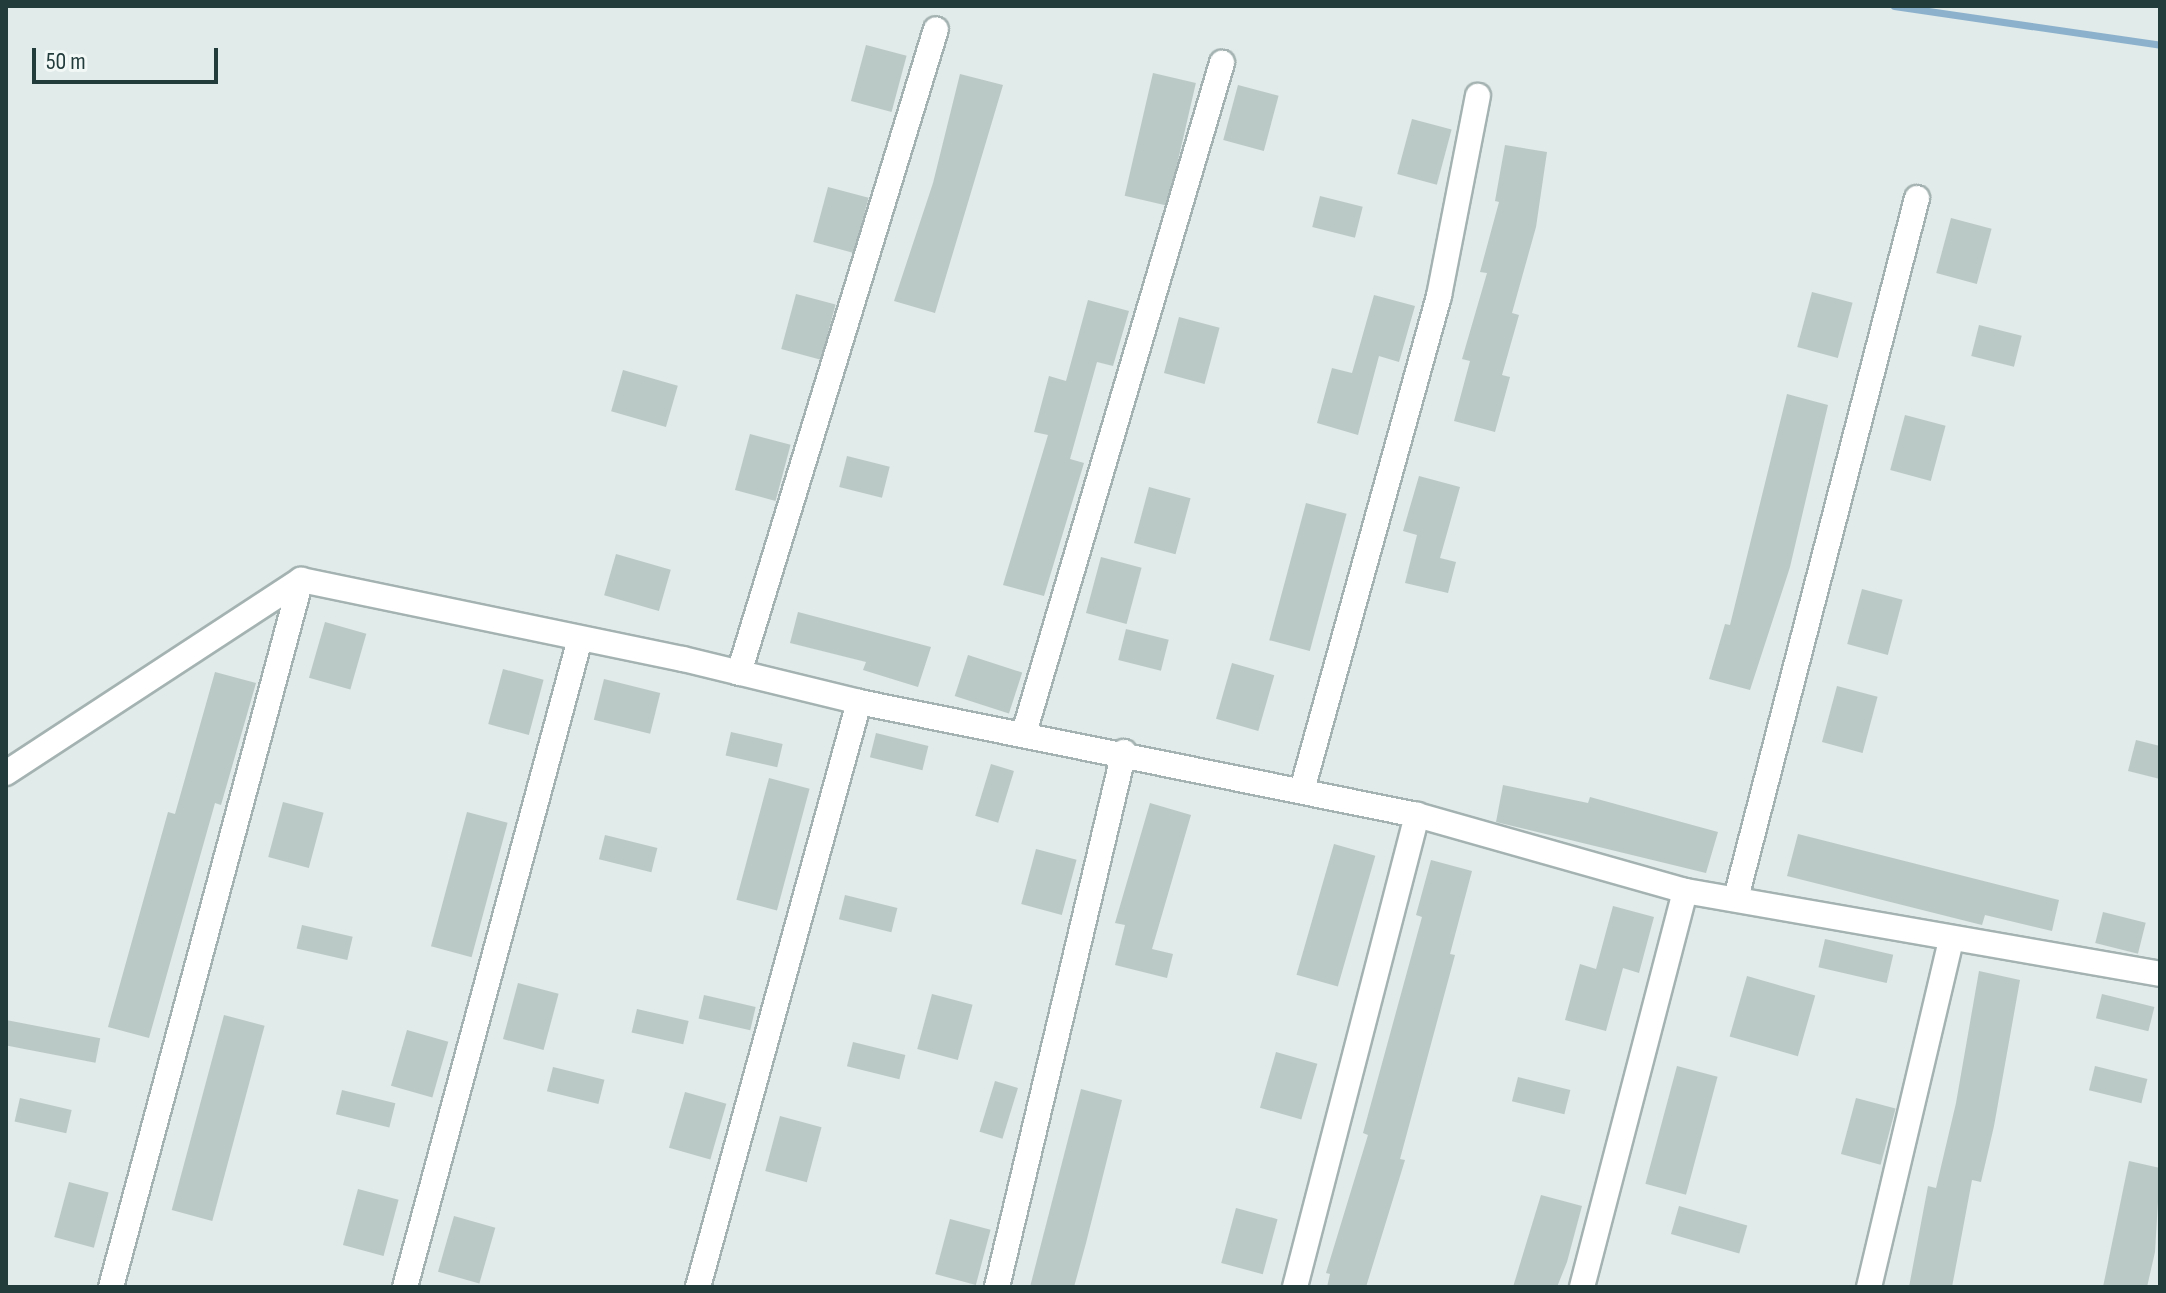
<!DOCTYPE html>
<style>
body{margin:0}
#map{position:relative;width:2166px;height:1293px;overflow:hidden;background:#e1ebe9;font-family:"Sofia Sans Condensed",sans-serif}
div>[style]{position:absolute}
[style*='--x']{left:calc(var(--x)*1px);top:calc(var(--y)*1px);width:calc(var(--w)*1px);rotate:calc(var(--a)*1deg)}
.stream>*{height:7px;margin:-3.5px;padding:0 3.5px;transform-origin:3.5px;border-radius:3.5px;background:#8cb1cd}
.building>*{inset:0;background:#bac8c6;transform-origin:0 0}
.roads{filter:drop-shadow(2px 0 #a4b3b1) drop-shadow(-2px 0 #a4b3b1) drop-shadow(0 2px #a4b3b1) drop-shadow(0 -2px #a4b3b1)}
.minor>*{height:24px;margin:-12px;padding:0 12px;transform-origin:12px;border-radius:12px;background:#fff}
span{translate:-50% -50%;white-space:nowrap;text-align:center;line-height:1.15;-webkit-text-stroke:8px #f2f8f6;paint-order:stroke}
.frame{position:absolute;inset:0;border:8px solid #223b3b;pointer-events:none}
.scale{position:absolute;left:32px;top:48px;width:186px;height:36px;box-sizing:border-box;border:4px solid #223b3b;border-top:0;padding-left:10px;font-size:24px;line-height:28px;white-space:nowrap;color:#223b3b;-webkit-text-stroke:6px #f2f8f6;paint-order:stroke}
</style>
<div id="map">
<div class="stream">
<div style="--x:1894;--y:6;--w:269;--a:8.3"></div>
</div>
<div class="building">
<div style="left:866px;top:45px;width:42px;height:58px;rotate:15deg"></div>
<div style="left:1153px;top:73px;width:44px;height:126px;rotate:13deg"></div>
<div style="clip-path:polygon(960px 74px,1003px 85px,935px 313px,894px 301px,933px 183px)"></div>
<div style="left:1238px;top:85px;width:42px;height:57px;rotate:15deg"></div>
<div style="left:1412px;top:119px;width:41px;height:57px;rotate:15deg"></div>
<div style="clip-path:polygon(1505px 145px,1547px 152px,1536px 227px,1512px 313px,1519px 315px,1502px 375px,1510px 377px,1495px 432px,1454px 421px,1470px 361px,1462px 359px,1487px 273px,1480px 272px,1499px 202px,1495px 201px)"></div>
<div style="left:828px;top:187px;width:42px;height:57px;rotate:15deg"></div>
<div style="left:1320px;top:196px;width:44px;height:32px;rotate:14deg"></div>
<div style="left:1951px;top:218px;width:42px;height:57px;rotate:15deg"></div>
<div style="left:1812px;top:292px;width:42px;height:57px;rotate:15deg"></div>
<div style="left:796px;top:294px;width:41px;height:57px;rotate:15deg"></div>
<div style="clip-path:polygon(1374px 295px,1415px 306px,1399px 362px,1379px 356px,1358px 435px,1317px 423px,1332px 368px,1352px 373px)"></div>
<div style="clip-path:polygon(1088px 300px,1129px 311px,1113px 366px,1097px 362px,1070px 459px,1084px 463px,1044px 596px,1003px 585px,1048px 435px,1034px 432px,1049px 376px,1066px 381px)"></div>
<div style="left:1179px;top:317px;width:42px;height:58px;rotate:15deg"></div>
<div style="left:1979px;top:325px;width:44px;height:32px;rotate:14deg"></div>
<div style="left:623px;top:370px;width:57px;height:43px;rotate:16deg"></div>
<div style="clip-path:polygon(1787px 394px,1828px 405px,1790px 567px,1750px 690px,1709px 679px,1725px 624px,1730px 625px)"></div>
<div style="left:1905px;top:415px;width:42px;height:57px;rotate:15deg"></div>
<div style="left:750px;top:434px;width:42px;height:58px;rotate:15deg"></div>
<div style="left:847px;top:456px;width:44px;height:32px;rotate:14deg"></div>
<div style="clip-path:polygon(1419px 476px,1460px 487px,1440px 558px,1456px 562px,1448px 593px,1405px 583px,1417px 535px,1403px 531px)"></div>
<div style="left:1149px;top:487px;width:43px;height:58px;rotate:15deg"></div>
<div style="left:1306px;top:503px;width:42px;height:142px;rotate:15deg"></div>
<div style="left:616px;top:554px;width:57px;height:43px;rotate:16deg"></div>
<div style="left:1101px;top:557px;width:42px;height:58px;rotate:15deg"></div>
<div style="left:1862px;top:589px;width:42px;height:57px;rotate:15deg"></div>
<div style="clip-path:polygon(798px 612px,931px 647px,918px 687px,863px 670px,866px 662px,790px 643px)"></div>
<div style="left:325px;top:622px;width:43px;height:58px;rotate:16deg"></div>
<div style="left:1126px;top:629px;width:44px;height:32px;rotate:14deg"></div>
<div style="left:968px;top:655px;width:57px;height:43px;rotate:18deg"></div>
<div style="left:1232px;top:663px;width:44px;height:58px;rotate:16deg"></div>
<div style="left:503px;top:669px;width:42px;height:57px;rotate:15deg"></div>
<div style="clip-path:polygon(215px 672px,256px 683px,221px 805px,215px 803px,149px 1038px,108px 1027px,168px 812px,175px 814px)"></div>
<div style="left:604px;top:679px;width:58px;height:42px;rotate:14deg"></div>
<div style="left:1837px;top:686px;width:42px;height:58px;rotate:15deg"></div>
<div style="left:731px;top:732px;width:53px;height:24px;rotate:13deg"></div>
<div style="left:876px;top:733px;width:54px;height:25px;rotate:14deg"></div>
<div style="clip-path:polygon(2136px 740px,2160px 746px,2160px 779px,2128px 771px)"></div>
<div style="left:991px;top:764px;width:24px;height:54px;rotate:17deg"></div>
<div style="left:769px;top:778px;width:42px;height:126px;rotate:15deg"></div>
<div style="clip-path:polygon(1503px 785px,1588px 803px,1590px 797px,1718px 832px,1706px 873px,1496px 822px)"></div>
<div style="left:283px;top:802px;width:42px;height:57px;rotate:15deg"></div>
<div style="clip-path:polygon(1150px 803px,1191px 815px,1152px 949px,1173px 954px,1167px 978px,1115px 965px,1125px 925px,1115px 923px)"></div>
<div style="left:467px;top:812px;width:42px;height:139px;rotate:15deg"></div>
<div style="clip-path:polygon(1798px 834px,2059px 900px,2052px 931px,1985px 915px,1982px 925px,1787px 876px)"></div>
<div style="left:605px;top:835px;width:54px;height:25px;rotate:14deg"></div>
<div style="left:1334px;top:844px;width:43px;height:136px;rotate:16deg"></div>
<div style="left:1036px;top:849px;width:42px;height:57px;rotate:15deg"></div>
<div style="clip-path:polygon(1431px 860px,1472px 871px,1450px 954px,1455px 955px,1400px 1159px,1405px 1160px,1366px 1287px,1327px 1287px,1330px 1274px,1326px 1273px,1368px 1135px,1363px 1133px,1422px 917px,1416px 915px)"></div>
<div style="left:845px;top:895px;width:54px;height:25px;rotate:14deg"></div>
<div style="clip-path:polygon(1613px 906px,1654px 917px,1639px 973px,1623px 968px,1606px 1031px,1565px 1020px,1580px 964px,1596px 969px)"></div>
<div style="left:2103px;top:912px;width:44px;height:32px;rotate:14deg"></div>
<div style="left:302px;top:925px;width:52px;height:24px;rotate:13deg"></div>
<div style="left:1825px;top:939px;width:70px;height:29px;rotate:13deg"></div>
<div style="clip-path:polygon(1979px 971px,2020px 980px,1994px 1126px,1981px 1182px,1972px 1180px,1952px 1287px,1909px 1287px,1928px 1186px,1936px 1188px,1956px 1103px)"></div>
<div style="left:1747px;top:976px;width:71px;height:63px;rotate:16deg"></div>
<div style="left:518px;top:983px;width:42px;height:58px;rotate:15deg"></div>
<div style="left:932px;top:994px;width:42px;height:57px;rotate:15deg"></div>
<div style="left:2102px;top:994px;width:54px;height:25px;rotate:14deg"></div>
<div style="left:704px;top:995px;width:53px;height:24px;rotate:13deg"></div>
<div style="left:637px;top:1009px;width:53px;height:24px;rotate:13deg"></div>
<div style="left:224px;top:1015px;width:42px;height:202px;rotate:15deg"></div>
<div style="left:6px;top:1020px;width:96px;height:25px;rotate:11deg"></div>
<div style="left:407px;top:1030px;width:43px;height:58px;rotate:16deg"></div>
<div style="left:853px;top:1042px;width:54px;height:25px;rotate:14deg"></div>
<div style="left:1276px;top:1052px;width:43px;height:58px;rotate:16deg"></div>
<div style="left:1677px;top:1066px;width:42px;height:122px;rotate:15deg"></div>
<div style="left:2095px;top:1066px;width:54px;height:25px;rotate:14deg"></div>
<div style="left:553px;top:1067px;width:53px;height:25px;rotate:14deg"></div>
<div style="left:1518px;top:1077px;width:54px;height:25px;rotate:14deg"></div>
<div style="left:995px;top:1081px;width:24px;height:53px;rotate:17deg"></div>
<div style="clip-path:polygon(1081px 1089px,1122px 1100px,1086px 1243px,1074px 1287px,1030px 1287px)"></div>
<div style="left:342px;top:1090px;width:55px;height:25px;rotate:14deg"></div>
<div style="left:685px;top:1092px;width:43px;height:58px;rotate:16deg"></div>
<div style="left:20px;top:1098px;width:53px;height:24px;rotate:13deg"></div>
<div style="left:1856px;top:1098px;width:41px;height:58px;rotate:15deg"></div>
<div style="left:780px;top:1116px;width:43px;height:57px;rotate:15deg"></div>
<div style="clip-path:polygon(2129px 1161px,2160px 1168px,2155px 1252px,2147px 1287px,2103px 1287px)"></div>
<div style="left:69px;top:1182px;width:41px;height:57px;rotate:15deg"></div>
<div style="left:358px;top:1189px;width:42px;height:58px;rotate:15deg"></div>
<div style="clip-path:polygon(1541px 1195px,1582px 1206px,1567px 1262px,1557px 1287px,1513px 1287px)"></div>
<div style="left:1679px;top:1206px;width:71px;height:29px;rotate:16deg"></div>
<div style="left:1236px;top:1208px;width:43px;height:57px;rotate:15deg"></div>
<div style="left:454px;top:1216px;width:43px;height:58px;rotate:16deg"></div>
<div style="left:950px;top:1219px;width:42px;height:57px;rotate:15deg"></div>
</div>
<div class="roads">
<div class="minor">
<div style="--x:739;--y:673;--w:673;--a:-72.99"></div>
<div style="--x:1024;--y:733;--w:699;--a:-73.54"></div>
<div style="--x:6;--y:773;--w:353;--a:-33.2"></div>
<div style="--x:301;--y:580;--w:390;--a:11.7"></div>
<div style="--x:683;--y:659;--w:181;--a:13.7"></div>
<div style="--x:859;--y:702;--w:569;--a:11.45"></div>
<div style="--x:1417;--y:815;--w:279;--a:15.8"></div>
<div style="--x:1685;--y:891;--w:482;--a:9.9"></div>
<div style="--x:1302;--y:790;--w:513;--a:-74.5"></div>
<div style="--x:1439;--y:296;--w:204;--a:-79"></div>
<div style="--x:1736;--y:898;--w:723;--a:-75.5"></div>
<div style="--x:111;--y:1287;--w:732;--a:-74.96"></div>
<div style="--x:405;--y:1287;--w:671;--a:-74.89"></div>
<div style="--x:698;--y:1287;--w:607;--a:-74.61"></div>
<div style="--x:997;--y:1287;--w:550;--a:-76.65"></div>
<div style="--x:1295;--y:1287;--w:488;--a:-75.5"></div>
<div style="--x:1582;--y:1287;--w:409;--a:-75.4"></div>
<div style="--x:1869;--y:1287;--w:357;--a:-76.7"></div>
</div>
</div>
<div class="frame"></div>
<div class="scale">50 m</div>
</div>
